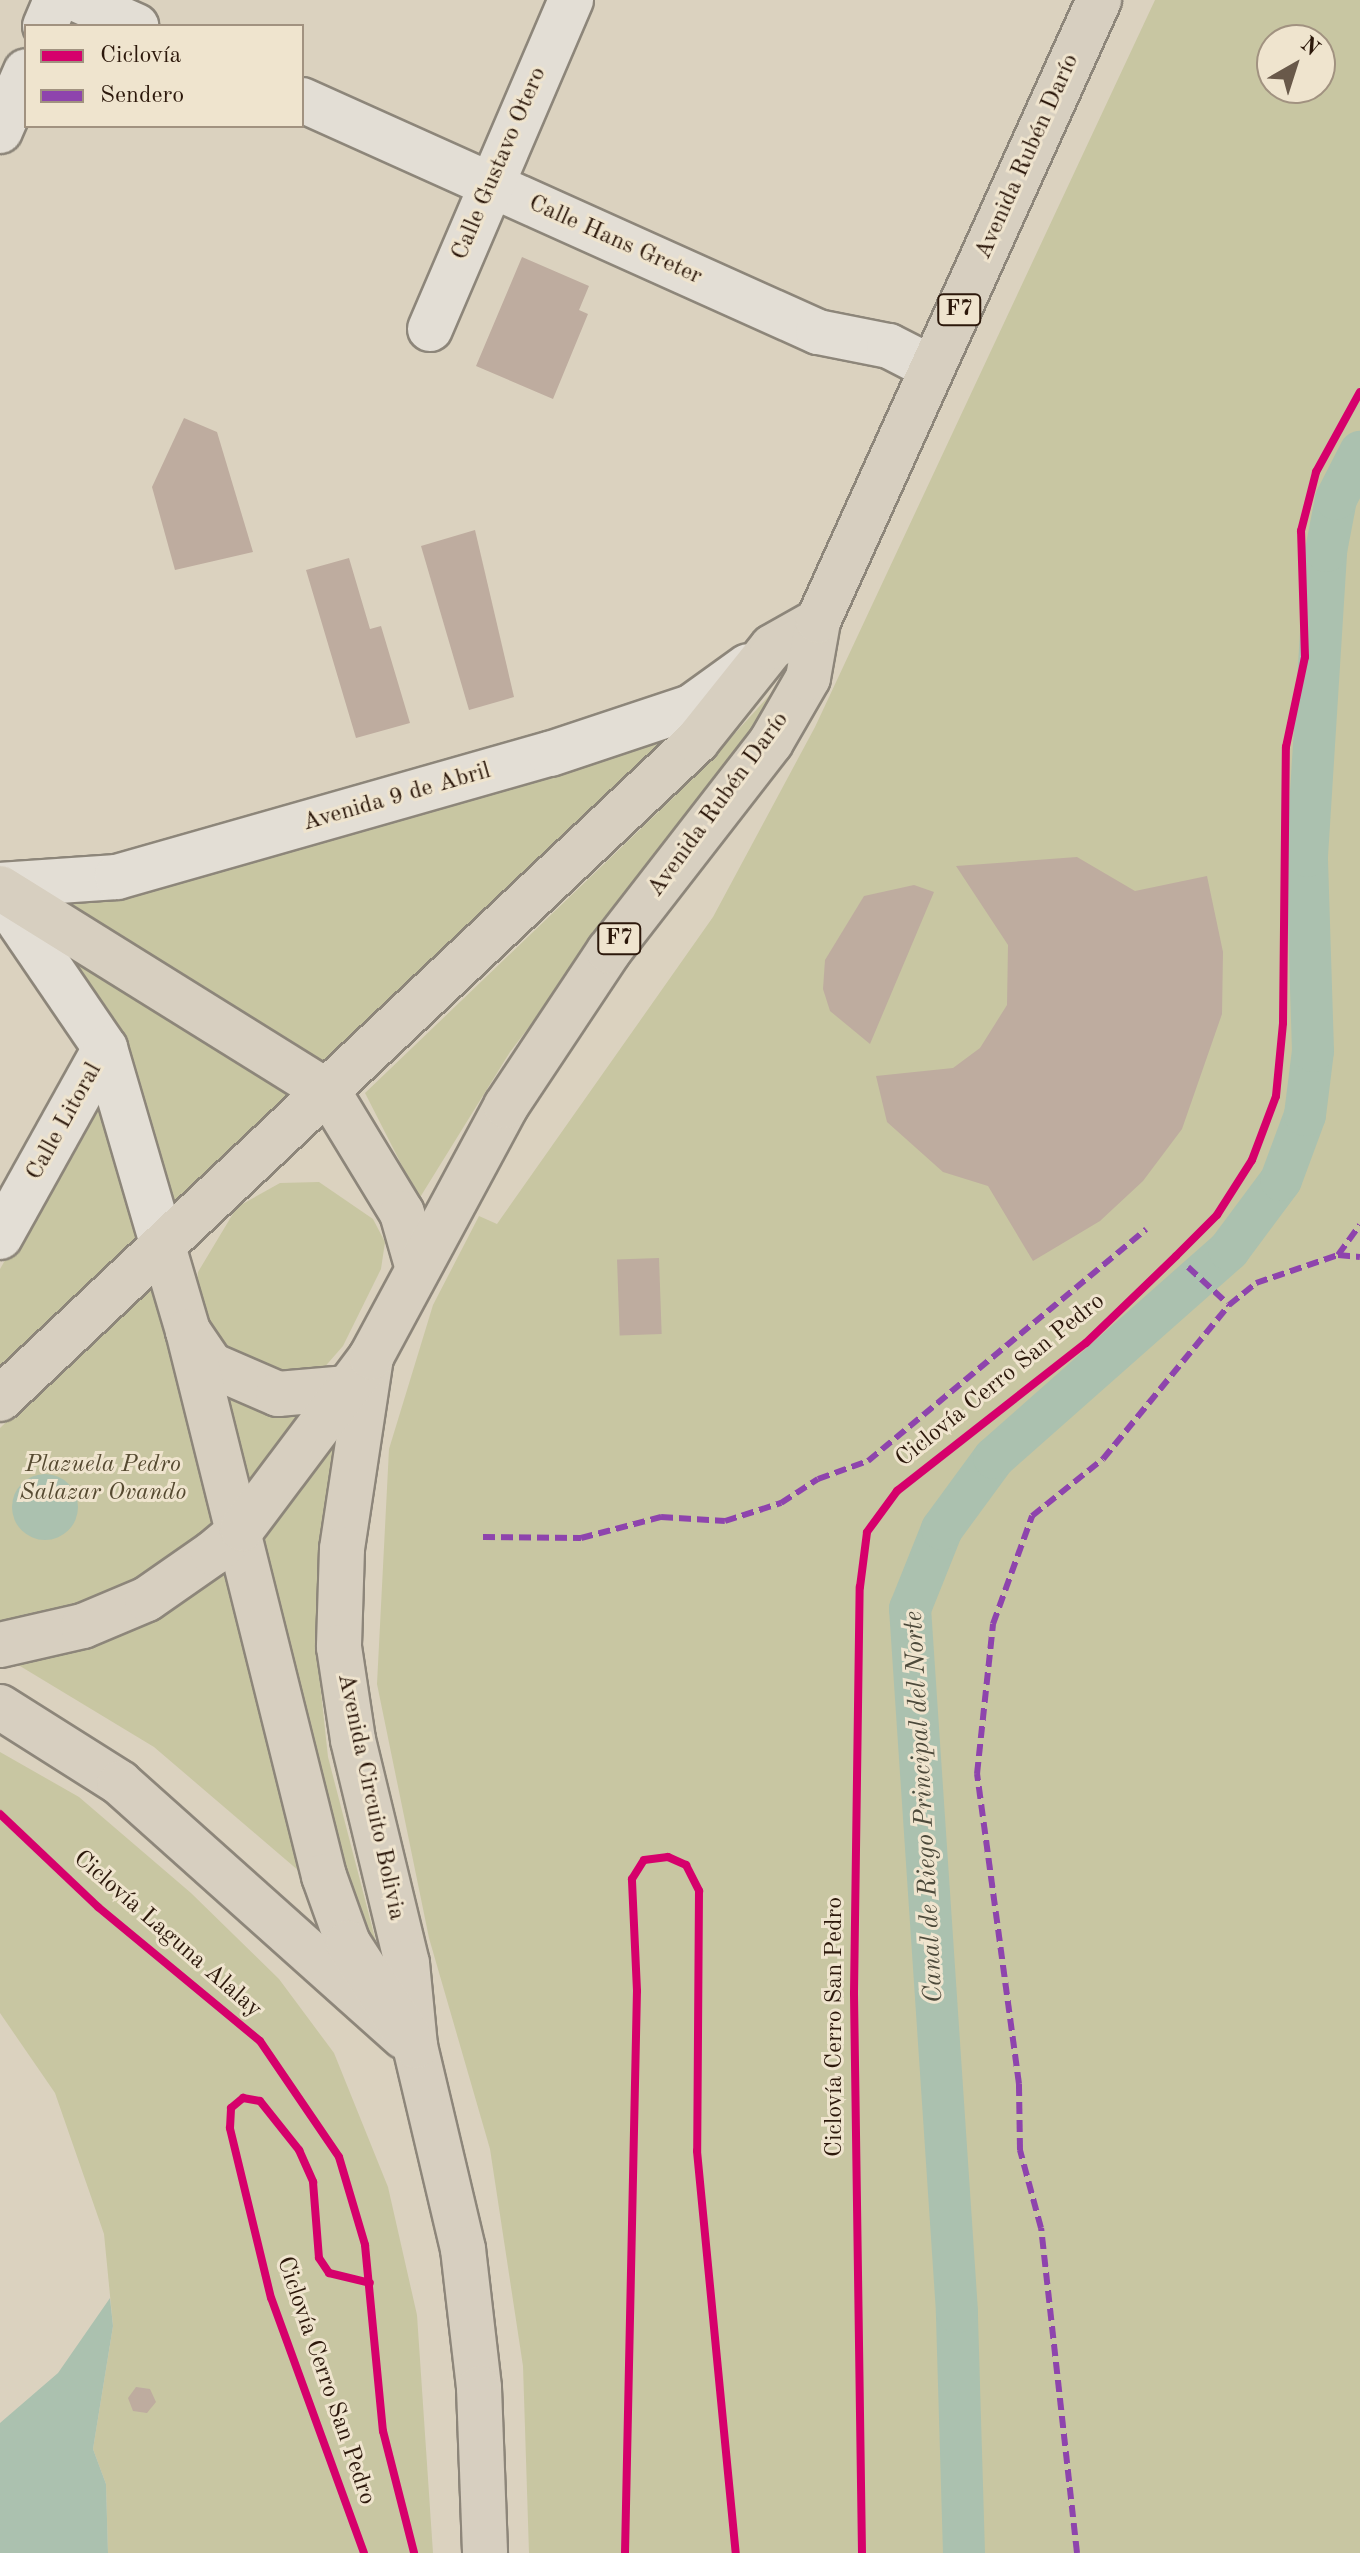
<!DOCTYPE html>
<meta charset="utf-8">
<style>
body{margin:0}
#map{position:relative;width:1360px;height:2553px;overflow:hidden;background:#dbd2bf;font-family:"Old Standard TT",serif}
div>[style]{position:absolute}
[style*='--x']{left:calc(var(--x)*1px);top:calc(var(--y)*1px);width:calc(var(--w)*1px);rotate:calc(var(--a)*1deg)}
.green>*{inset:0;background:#c8c6a2}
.water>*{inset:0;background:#abc1af}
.round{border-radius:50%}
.canal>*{height:42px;margin:-21px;padding:0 21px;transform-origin:21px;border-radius:21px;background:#abc1af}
.building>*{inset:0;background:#beac9f;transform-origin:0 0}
.roads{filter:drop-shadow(2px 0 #8d867a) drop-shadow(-2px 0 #8d867a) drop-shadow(0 2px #8d867a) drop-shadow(0 -2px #8d867a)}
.street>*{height:44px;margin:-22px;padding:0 22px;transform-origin:22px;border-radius:22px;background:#e3ded5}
.secondary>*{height:44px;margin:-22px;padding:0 22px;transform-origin:22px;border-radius:22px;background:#e3ded5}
.primary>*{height:44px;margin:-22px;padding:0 22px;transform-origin:22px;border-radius:22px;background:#d7cfc0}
.highway>*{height:44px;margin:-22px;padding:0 22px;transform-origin:22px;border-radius:22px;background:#d7cfc0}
.quiet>*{height:6px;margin-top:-3px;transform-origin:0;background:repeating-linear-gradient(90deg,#8e44ad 0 12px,transparent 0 18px)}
.cycleway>*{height:8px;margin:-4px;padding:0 4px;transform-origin:4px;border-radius:4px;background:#d6006c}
span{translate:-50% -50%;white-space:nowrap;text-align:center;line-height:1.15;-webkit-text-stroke:6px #efe4ce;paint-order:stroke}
.shield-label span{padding:2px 6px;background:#efe4ce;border:2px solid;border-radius:6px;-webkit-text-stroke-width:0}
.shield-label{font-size:22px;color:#2c180b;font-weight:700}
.street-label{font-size:24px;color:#2c180b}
.park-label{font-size:24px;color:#564a31;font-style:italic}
.water-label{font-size:26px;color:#4c493a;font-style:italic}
.legend{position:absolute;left:24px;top:24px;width:280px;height:104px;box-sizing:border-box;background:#efe4ce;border:2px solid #a19280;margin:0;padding:10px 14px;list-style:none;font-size:24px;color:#2c180b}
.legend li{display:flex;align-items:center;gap:16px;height:40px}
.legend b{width:40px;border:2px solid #a19280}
.north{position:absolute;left:1256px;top:24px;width:80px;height:80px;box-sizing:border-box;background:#efe4ce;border:2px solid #a19280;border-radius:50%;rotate:39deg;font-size:22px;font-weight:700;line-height:32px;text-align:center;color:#2c180b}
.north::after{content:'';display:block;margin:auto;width:28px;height:36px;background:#69594a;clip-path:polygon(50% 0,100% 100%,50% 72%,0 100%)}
</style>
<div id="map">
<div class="green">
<div style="clip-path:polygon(evenodd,1155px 0,1360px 0,1360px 2553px,529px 2553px,523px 2366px,490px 2149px,429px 1938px,377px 1684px,389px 1449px,433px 1305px,479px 1216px,497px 1224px,713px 917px,815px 727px,1155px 0,1272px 40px,1320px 40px,1320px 88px,1272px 88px,1272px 40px)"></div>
<div style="clip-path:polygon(777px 687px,726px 767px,510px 1052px,419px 1199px,365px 1093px,701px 771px)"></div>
<div style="clip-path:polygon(660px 737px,663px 747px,329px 1066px,61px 903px)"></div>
<div style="clip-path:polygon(40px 930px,305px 1088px,166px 1214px)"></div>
<div style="clip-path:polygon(102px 1092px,138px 1239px,0 1374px,0 1269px)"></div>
<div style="clip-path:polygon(319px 1182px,373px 1219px,385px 1242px,381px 1269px,343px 1346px,322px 1370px,278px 1377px,222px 1351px,196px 1296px,198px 1272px,237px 1207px,280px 1183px)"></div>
<div style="clip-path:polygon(157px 1276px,223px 1524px,139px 1580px,71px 1612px,0 1623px,0 1428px)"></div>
<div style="clip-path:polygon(228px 1393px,306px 1412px,250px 1483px)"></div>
<div style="clip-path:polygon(347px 1424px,317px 1581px,318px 1664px,328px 1757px,382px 1965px,363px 1937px,262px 1542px)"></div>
<div style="clip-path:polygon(228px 1560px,313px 1883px,154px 1747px,15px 1663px)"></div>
<div style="clip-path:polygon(0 1752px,79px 1797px,191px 1893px,279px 1979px,334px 2053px,388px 2187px,417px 2315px,433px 2553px,108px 2553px,106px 2484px,93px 2449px,113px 2326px,104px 2234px,55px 2093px,0 2013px)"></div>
</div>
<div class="water">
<div class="round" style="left:12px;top:1474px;width:66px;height:66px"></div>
<div style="clip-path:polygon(110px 2298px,113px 2326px,93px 2449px,106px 2484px,108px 2553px,0 2553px,0 2423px,58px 2373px)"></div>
</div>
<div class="canal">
<div style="--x:964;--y:2553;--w:241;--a:-91.7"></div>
<div style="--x:957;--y:2312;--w:705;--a:-93.82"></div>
<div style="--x:910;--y:1609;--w:86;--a:-68.2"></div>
<div style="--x:942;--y:1529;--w:88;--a:-53.8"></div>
<div style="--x:994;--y:1458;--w:314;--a:-41.5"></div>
<div style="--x:1229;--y:1250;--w:87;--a:-53.4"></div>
<div style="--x:1281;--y:1180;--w:69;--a:-69.7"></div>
<div style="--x:1305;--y:1115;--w:64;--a:-82.9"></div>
<div style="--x:1313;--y:1051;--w:195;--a:-91.8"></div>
<div style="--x:1307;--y:856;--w:306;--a:-86.4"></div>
<div style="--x:1326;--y:551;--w:53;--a:-79.1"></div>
<div style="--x:1336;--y:499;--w:53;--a:-62.9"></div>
</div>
<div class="building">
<div style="clip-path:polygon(522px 257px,589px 286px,579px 310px,588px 314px,553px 399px,476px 366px)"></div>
<div style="clip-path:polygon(184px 418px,217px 432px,253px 552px,175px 570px,152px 487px)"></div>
<div style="clip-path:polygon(475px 530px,514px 697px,469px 710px,421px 546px)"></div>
<div style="clip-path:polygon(349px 558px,370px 629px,381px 626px,410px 723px,356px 738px,306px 570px)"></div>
<div style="clip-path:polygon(1077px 857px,1135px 891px,1207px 876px,1223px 952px,1222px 1014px,1182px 1129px,1143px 1181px,1100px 1221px,1033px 1261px,988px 1186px,943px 1172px,887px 1122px,876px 1076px,953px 1068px,980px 1048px,1007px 1005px,1008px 945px,956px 866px)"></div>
<div style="clip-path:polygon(914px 885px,934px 892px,870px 1044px,830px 1011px,823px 989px,825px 960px,864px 896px)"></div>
<div style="left:659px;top:1258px;width:76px;height:42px;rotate:88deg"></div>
<div style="clip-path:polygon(136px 2387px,150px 2389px,156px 2402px,147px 2413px,133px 2411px,128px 2398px)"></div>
</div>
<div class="roads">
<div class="street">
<div style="--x:78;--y:0;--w:64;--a:24.1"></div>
<div style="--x:45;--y:26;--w:28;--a:-67"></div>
<div style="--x:302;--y:100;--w:566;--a:24.21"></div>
<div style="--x:818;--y:332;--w:72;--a:11.2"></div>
<div style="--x:889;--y:346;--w:48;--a:27.1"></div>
<div style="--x:0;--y:131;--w:65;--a:-66.6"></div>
<div style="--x:430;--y:329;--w:358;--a:-66.8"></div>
<div style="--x:0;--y:1237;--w:216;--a:-60.9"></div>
</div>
<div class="secondary">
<div style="--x:0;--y:885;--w:117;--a:-3.9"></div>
<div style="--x:117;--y:877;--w:450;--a:-15.9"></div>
<div style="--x:550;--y:754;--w:149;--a:-18.4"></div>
<div style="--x:691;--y:707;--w:70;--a:-35.7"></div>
<div style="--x:0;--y:894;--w:186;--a:55.7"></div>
<div style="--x:105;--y:1048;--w:206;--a:73.7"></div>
</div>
<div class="primary">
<div style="--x:371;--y:1357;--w:194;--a:98.6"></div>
<div style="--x:342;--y:1549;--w:98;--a:91.8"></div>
<div style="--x:339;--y:1647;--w:94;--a:81.4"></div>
<div style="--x:353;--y:1740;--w:229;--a:76.4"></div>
<div style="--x:407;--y:1963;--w:83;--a:84.5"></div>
<div style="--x:415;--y:2046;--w:209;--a:76.7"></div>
<div style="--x:463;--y:2249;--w:140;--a:83.4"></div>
<div style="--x:479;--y:2388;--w:165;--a:87.9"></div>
<div style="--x:0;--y:1707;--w:142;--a:32.3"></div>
<div style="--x:120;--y:1783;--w:381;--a:41.8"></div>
</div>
<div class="highway">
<div style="--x:0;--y:888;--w:388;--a:31.9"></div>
<div style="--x:329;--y:1093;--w:140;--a:58.7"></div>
<div style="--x:402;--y:1213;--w:51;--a:74.1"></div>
<div style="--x:163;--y:1246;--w:89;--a:73.6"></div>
<div style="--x:188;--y:1331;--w:41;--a:55.9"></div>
<div style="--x:211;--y:1365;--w:73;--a:23.4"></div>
<div style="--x:278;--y:1394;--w:67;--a:-5.1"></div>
<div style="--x:188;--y:1331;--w:562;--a:75.99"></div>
<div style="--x:324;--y:1876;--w:71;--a:70.3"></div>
<div style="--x:348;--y:1943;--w:123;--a:57"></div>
<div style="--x:0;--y:1399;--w:959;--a:-43.35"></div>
<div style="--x:697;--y:741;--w:120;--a:-51.4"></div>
<div style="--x:772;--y:647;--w:53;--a:-29.5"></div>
<div style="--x:0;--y:1645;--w:85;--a:-12.9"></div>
<div style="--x:83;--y:1626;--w:69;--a:-22.9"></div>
<div style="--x:147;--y:1599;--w:80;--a:-34.9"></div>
<div style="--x:213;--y:1553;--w:38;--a:-40"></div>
<div style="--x:242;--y:1529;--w:215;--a:-53.1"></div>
<div style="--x:371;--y:1357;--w:285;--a:-61.7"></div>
<div style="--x:506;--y:1106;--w:186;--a:-56.4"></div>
<div style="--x:609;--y:951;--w:264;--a:-52.2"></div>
<div style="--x:771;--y:742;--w:74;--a:-60"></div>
<div style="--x:808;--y:678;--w:58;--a:-80"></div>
<div style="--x:818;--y:621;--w:682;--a:-65.65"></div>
</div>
</div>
<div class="quiet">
<div style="--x:1338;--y:1255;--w:37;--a:-54"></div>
<div style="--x:1188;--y:1267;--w:56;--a:42.8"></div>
<div style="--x:483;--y:1537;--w:98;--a:0.6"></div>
<div style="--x:581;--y:1538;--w:83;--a:-14.7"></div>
<div style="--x:661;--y:1517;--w:64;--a:3.6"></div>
<div style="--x:725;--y:1521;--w:59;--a:-17.8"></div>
<div style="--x:781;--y:1503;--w:44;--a:-33"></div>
<div style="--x:818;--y:1479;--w:53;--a:-19.8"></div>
<div style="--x:868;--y:1461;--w:362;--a:-39.8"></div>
<div style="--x:1077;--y:2553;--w:327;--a:-96.3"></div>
<div style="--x:1041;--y:2228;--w:81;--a:-105.1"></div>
<div style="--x:1020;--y:2150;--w:66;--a:-90.9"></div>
<div style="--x:1019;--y:2084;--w:313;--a:-97.7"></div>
<div style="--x:977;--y:1774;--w:151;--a:-83.9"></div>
<div style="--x:993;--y:1624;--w:115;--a:-70.1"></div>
<div style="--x:1032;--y:1516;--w:91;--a:-38.8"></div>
<div style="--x:1103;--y:1459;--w:199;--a:-50.7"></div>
<div style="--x:1229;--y:1305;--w:35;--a:-39"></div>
<div style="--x:1256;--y:1283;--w:87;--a:-18.9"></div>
<div style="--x:1338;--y:1255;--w:22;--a:5"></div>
</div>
<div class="cycleway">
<div style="--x:0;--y:1814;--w:135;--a:43.5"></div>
<div style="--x:98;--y:1907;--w:210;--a:39.6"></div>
<div style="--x:260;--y:2041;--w:140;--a:55.7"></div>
<div style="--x:339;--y:2157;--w:92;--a:73.5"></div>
<div style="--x:365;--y:2245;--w:187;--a:84.5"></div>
<div style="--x:383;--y:2431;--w:126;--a:75.7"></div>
<div style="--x:364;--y:2553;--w:271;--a:-110"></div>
<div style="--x:271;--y:2298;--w:175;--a:-103.6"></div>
<div style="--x:230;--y:2128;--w:20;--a:-87"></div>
<div style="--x:231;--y:2108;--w:16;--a:-40"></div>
<div style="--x:243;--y:2098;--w:17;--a:10"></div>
<div style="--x:260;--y:2101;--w:63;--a:51.5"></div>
<div style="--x:299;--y:2150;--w:35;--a:66"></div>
<div style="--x:313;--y:2182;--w:76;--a:85.5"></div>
<div style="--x:319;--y:2258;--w:18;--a:56"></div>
<div style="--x:329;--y:2273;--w:42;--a:13.7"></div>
<div style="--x:625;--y:2553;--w:562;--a:-88.78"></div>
<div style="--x:637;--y:1991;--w:112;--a:-92.6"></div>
<div style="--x:632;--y:1879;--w:22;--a:-58"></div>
<div style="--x:644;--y:1860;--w:24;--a:-7"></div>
<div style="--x:668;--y:1857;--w:20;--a:24"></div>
<div style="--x:686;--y:1865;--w:29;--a:63"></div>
<div style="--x:699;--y:1891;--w:260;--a:90.4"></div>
<div style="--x:697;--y:2151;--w:404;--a:84.5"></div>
<div style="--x:862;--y:2553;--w:560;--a:-90.82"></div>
<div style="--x:854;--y:1993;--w:406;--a:-89.2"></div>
<div style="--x:860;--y:1587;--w:55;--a:-82.7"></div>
<div style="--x:867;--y:1532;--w:51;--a:-53.8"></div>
<div style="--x:897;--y:1491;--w:240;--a:-38.1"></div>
<div style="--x:1086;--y:1343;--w:125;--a:-44"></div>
<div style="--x:1176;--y:1256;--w:58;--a:-45"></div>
<div style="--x:1217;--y:1215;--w:65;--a:-57.5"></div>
<div style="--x:1252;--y:1160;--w:68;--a:-69.4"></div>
<div style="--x:1276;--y:1096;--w:73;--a:-84.5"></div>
<div style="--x:1283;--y:1023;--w:276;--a:-89.4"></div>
<div style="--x:1286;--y:747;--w:92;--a:-78.1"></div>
<div style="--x:1305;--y:657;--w:126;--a:-91.8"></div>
<div style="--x:1301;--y:531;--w:61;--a:-75.7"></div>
<div style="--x:1316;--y:472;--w:91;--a:-61.2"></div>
</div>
<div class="shield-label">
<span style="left:959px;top:310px">F7</span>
<span style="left:619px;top:939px">F7</span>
</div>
<div class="street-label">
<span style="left:1028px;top:157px;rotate:-66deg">Avenida Rubén Darío</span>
<span style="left:500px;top:164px;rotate:-67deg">Calle Gustavo Otero</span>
<span style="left:615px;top:241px;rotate:24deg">Calle Hans Greter</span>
<span style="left:397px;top:798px;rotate:-16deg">Avenida 9 de Abril</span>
<span style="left:719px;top:805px;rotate:-54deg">Avenida Rubén Darío</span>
<span style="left:65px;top:1122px;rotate:-61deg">Calle Litoral</span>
<span style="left:1001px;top:1381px;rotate:-39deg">Ciclovía Cerro San Pedro</span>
<span style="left:370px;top:1797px;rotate:78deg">Avenida Circuito Bolivia</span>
<span style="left:167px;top:1935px;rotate:41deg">Ciclovía Laguna Alalay</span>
<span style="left:836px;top:2027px;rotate:-90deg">Ciclovía Cerro San Pedro</span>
<span style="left:325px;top:2381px;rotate:71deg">Ciclovía Cerro San Pedro</span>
</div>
<div class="park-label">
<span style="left:103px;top:1480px">Plazuela Pedro<br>Salazar Ovando</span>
</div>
<div class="water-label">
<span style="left:925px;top:1807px;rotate:-93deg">Canal de Riego Principal del Norte</span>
</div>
<ul class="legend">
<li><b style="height:10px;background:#d6006c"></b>Ciclovía</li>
<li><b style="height:10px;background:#8e44ad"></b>Sendero</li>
</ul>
<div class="north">N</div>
</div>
